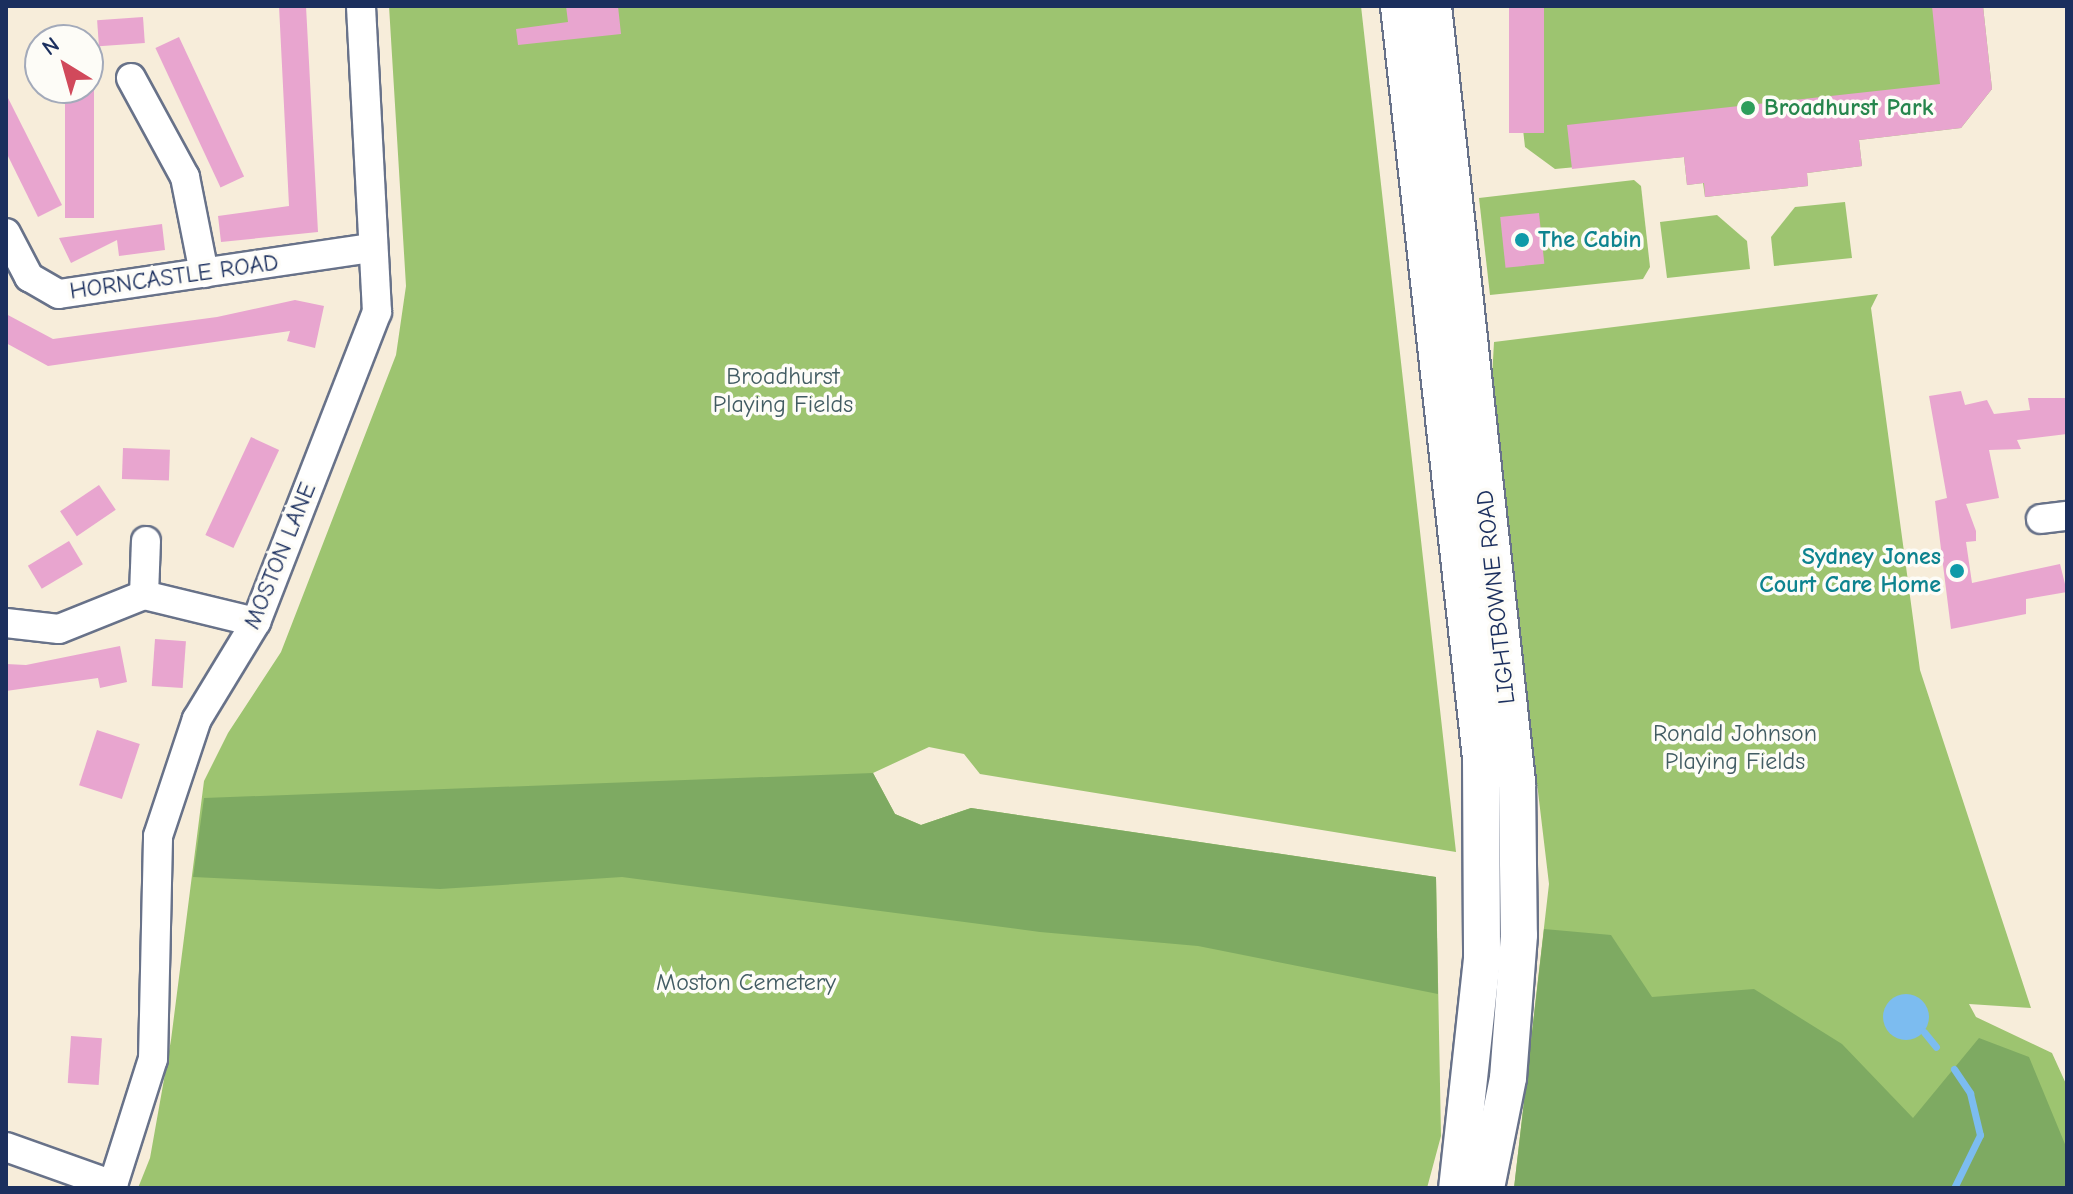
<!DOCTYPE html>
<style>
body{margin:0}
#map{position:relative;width:2073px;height:1194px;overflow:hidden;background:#f7edda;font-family:"Comic Neue",sans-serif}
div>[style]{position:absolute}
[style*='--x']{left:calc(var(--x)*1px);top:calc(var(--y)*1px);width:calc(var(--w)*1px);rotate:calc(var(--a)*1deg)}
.green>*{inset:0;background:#9dc470}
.forest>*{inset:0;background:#7eaa62}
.water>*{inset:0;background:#7cbcf0}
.round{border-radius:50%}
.stream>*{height:7px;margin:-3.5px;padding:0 3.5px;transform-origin:3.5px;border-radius:3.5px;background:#7cbcf0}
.building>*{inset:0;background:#e8a5cf;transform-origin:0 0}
.roads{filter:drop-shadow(2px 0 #687289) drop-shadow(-2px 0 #687289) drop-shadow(0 2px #687289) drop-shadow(0 -2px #687289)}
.minor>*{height:28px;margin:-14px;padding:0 14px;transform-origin:14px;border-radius:14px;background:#fff}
.major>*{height:36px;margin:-18px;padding:0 18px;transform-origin:18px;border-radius:18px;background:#fff}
.dots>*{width:22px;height:22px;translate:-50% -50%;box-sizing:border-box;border:4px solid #fdfcf7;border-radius:50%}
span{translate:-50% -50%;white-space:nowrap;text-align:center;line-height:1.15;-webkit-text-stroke:7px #fdfcf7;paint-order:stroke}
.leisure-label{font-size:24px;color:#27864d;font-weight:700}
.left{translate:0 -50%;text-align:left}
.culture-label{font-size:24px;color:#0d838f;font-weight:700}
.right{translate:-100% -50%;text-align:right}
.street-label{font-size:24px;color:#1b2f5e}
.park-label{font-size:24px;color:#425c63}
.frame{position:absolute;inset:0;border:8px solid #1b2f5e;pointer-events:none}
.north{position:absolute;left:24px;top:24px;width:80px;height:80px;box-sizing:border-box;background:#fdfcf7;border:2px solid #a3aaba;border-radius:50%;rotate:323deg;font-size:22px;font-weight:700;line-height:32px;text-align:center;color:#1b2f5e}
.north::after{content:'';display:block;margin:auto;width:28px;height:36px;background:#d1495b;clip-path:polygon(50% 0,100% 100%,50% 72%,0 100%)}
</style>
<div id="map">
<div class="green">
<div style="clip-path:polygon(389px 6px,1361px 6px,1456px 852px,980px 774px,964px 754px,929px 747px,873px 773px,895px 814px,921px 825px,971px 808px,1436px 877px,1441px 1136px,1427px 1188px,138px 1188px,150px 1158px,171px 1040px,204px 781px,228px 733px,281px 652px,396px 355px,406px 286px)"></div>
<div style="clip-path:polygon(1509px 6px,1983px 6px,1992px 89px,1961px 128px,1859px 140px,1862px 166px,1807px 173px,1808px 186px,1705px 197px,1703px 183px,1687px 185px,1684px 157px,1555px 169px,1525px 147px)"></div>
<div style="clip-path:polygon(1634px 180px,1641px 186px,1650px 267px,1643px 279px,1490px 295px,1479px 198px)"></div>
<div style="clip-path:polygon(1845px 202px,1852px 258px,1774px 266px,1771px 237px,1795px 207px)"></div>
<div style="clip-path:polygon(1717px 215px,1747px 241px,1750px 269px,1667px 278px,1660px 222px)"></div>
<div style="clip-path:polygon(1878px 294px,1871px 308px,1920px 670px,2031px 1008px,1969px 1004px,1976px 1017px,2052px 1053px,2067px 1086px,2067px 1188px,1514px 1188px,1549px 884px,1491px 397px,1494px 342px)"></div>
</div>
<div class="forest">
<div style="clip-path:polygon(873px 773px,895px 814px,921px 825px,971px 808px,1436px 877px,1438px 994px,1198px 946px,1040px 932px,622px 877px,440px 889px,193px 877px,204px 798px)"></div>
<div style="clip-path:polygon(1544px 929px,1611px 935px,1652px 997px,1754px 989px,1842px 1044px,1913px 1118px,1979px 1038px,2029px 1057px,2067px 1149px,2067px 1188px,1514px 1188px)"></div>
</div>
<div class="water">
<div class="round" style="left:1883px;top:994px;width:46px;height:46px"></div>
</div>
<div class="stream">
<div style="--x:1924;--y:1032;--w:19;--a:51"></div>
<div style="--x:1954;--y:1069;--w:29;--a:56"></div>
<div style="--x:1970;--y:1093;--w:43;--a:76.6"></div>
<div style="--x:1980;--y:1135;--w:59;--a:116.1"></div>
</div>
<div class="building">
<div style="clip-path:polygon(279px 6px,306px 6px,318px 232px,221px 242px,218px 216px,289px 206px)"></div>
<div style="clip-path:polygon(566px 6px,618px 6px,621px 34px,518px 45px,516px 29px,568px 22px)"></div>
<div style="left:1509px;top:6px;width:35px;height:127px"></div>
<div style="clip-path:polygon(1932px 6px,1983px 6px,1992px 89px,1961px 128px,1859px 140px,1862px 166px,1807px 173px,1808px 186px,1705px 197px,1704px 183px,1687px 185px,1684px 157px,1572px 169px,1567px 125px,1940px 84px)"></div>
<div style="left:143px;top:17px;width:26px;height:46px;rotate:86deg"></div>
<div style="left:179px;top:37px;width:154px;height:26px;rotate:65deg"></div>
<div style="left:65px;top:88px;width:29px;height:130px"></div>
<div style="clip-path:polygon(6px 94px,62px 205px,38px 217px,6px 152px)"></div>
<div style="left:1539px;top:213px;width:51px;height:39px;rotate:84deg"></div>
<div style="clip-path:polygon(162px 224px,165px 250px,119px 256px,117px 240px,71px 263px,59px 238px)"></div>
<div style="clip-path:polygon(295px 300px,324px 306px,315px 348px,287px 341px,290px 331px,48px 366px,6px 343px,6px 314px,53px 339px,217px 317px)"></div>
<div style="clip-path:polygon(1961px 391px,1965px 405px,1987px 400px,1994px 414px,2030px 410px,2028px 398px,2067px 398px,2067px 434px,2017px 440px,2021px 449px,1989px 450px,1999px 498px,1966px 504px,1976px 531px,1976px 541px,1966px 542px,1972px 583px,2060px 564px,2067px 592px,2026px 599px,2026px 614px,1951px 629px,1935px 501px,1947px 498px,1929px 396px)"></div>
<div style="left:251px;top:437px;width:31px;height:108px;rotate:25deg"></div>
<div style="left:123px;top:448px;width:47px;height:31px;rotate:2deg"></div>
<div style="left:99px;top:485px;width:30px;height:47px;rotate:56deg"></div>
<div style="left:69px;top:541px;width:27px;height:48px;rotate:59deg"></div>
<div style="left:155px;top:639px;width:31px;height:47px;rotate:4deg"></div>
<div style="clip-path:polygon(120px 646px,127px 682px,100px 688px,98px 678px,6px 691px,6px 664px,26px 665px)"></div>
<div style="left:97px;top:730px;width:45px;height:58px;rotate:18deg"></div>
<div style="left:71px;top:1036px;width:31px;height:47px;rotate:4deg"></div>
</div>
<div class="roads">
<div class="minor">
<div style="--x:131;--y:78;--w:113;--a:61.4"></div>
<div style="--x:185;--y:177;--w:98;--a:78.8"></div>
<div style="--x:6;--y:233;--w:50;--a:62.4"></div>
<div style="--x:29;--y:277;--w:34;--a:30"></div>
<div style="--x:59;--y:294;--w:316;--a:-8.4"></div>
<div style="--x:2041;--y:519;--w:26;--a:-7"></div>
<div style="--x:144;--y:595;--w:54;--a:-87.9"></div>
<div style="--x:6;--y:623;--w:53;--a:6.5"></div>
<div style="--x:59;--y:629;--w:92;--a:-21.8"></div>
<div style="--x:144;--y:595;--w:115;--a:13.6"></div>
<div style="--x:6;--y:1147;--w:114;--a:19.6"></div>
<div style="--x:112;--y:1188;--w:135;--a:-72.4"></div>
<div style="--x:153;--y:1059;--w:223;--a:-88.7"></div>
<div style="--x:158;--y:836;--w:123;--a:-71.6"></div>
<div style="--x:197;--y:719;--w:114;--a:-58.7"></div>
<div style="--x:256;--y:622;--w:333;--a:-68.7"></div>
<div style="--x:377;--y:312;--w:306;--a:-93"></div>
</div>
<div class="major">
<div style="--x:1399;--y:6;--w:756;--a:83.78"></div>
<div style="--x:1481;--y:758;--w:201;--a:89.7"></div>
<div style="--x:1482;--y:959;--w:230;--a:96.2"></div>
<div style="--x:1433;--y:6;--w:781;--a:83.82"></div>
<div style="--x:1517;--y:782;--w:153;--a:89.3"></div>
<div style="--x:1519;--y:935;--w:143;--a:94.4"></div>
<div style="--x:1508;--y:1078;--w:112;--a:101.3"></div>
</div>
</div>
<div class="dots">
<div style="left:1748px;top:108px;background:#2e9e5b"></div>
<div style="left:1522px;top:240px;background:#0f9aa8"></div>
<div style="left:1957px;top:571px;background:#0f9aa8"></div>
</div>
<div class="leisure-label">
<span class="left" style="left:1764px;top:108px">Broadhurst Park</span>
</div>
<div class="culture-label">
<span class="left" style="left:1538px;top:240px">The Cabin</span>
<span class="right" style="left:1941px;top:571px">Sydney Jones<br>Court Care Home</span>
</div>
<div class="street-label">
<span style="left:174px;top:277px;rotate:-8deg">HORNCASTLE ROAD</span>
<span style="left:280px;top:556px;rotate:-68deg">MOSTON LANE</span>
<span style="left:1496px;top:597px;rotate:-96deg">LIGHTBOWNE ROAD</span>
</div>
<div class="park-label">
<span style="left:783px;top:391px">Broadhurst<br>Playing Fields</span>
<span style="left:1735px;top:748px">Ronald Johnson<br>Playing Fields</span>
<span style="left:746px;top:983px">Moston Cemetery</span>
</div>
<div class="frame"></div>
<div class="north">N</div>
</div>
